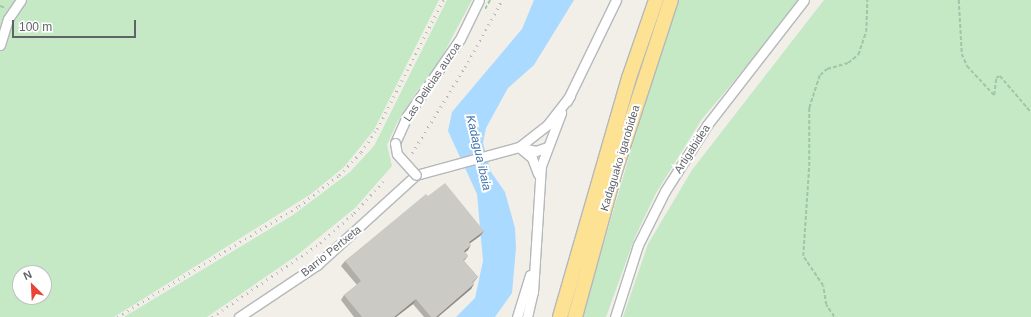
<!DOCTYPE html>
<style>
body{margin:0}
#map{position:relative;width:1031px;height:317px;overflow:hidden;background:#f1efe8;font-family:Arial,sans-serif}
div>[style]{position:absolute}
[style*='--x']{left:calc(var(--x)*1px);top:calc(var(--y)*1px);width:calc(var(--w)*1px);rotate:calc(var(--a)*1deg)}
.green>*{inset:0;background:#c5e8c5}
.water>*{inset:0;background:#aadaff}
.path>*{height:1.5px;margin-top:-0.75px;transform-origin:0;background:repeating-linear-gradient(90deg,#9cc7a9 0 4px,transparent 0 6px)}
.roads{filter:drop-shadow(1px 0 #b5b8bc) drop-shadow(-1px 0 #b5b8bc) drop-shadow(0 1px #b5b8bc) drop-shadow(0 -1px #b5b8bc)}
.minor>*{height:9px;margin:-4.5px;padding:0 4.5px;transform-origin:4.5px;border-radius:4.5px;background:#fff}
.highway>*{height:14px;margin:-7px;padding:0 7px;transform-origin:7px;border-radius:7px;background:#fde293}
.rail>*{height:2.5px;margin-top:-1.25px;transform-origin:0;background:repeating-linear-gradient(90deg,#b6b7b8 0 1px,transparent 0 6px)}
.bridges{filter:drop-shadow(1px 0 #b5b8bc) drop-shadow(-1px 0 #b5b8bc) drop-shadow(0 1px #b5b8bc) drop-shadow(0 -1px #b5b8bc)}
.minor-bridge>*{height:9px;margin:-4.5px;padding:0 4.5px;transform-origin:4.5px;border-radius:4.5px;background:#fff}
.wall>*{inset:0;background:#afaea9}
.shaded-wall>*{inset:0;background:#8f8d8a}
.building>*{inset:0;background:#cccac5}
span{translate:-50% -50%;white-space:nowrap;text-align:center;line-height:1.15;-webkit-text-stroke:4px #fff;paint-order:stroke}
.street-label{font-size:11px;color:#5f6368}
.water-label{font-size:12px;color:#4174aa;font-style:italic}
.north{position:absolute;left:12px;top:265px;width:40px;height:40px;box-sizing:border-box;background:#fff;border:1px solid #bfc1c3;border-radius:50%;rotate:336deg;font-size:11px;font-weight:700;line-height:16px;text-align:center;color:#5f6368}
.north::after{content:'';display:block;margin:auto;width:14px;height:18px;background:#ea4335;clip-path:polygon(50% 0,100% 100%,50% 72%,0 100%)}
.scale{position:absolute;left:12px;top:20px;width:124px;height:18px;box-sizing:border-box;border:2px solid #5f6368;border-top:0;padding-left:5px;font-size:12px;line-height:14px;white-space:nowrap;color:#5f6368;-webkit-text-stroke:3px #fff;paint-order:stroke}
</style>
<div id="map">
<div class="green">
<div style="clip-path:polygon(evenodd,0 0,439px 0,374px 130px,344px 167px,311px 194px,114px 317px,0 317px,0 0,20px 273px,44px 273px,44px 297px,20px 297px,20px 273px)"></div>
<div style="clip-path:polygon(447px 0,472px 0,438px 64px,419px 88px,397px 123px,387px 145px,392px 166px,355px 208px,296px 256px,207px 317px,124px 317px,293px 215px,350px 172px,374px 146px)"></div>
<div style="clip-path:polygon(678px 0,798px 0,773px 35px,702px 119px,656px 193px,635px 237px,606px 317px,582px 317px,654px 72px)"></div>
<div style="clip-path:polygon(824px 0,1031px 0,1031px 317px,623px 317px,648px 244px,692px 170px)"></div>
</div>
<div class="water">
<div style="clip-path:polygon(534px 0,574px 0,534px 65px,508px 88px,486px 128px,483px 143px,491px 172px,505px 192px,515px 228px,516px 248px,512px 293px,495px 317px,456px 317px,475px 298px,483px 261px,477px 194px,448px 131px,452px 112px,522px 29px)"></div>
</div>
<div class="path">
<div style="--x:959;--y:0;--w:54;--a:86.8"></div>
<div style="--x:962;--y:54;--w:13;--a:67"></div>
<div style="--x:967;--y:66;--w:40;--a:47"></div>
<div style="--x:994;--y:95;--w:17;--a:-83"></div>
<div style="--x:996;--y:78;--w:4;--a:-27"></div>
<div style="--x:1000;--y:76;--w:48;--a:49.3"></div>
<div style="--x:0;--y:6;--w:6;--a:18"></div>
<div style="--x:485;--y:9;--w:10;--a:-61"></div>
<div style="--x:834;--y:317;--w:14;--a:-124"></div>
<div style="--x:826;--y:305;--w:19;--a:-99"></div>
<div style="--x:823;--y:286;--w:36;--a:-124"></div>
<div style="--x:803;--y:256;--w:90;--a:-86.2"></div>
<div style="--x:809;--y:166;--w:58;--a:-90"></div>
<div style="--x:809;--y:108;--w:35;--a:-72"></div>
<div style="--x:820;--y:75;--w:9;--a:-41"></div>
<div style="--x:827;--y:69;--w:22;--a:-16"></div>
<div style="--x:848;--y:63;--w:13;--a:-39"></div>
<div style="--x:858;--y:55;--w:24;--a:-71"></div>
<div style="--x:866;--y:32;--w:32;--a:-88"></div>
</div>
<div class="roads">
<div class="minor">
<div style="--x:0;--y:45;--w:27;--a:-73"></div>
<div style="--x:8;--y:19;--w:23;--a:-56"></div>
<div style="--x:567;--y:101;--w:112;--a:-64.1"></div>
<div style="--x:395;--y:143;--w:30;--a:-66"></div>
<div style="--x:407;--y:116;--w:93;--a:-55.5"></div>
<div style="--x:460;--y:39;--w:43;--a:-64"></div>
<div style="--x:519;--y:147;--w:17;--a:40"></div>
<div style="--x:532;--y:158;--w:17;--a:69"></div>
<div style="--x:522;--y:148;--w:14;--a:12"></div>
<div style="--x:536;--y:151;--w:12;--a:-20"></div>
<div style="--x:239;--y:317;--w:94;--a:-33.7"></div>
<div style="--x:317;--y:265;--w:134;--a:-42.3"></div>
<div style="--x:416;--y:175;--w:107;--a:-15.2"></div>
<div style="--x:519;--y:147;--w:37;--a:-38"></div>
<div style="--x:548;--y:124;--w:36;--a:-52"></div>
<div style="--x:517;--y:317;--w:44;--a:-72.8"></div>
<div style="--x:527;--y:317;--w:26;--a:-77"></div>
<div style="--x:533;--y:292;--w:126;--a:-86.4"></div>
<div style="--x:541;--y:166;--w:57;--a:-69.3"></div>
<div style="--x:615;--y:317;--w:76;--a:-72.3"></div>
<div style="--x:638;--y:245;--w:60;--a:-63.4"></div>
<div style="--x:665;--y:191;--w:78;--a:-57.5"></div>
<div style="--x:707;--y:125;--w:158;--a:-52.2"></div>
</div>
<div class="highway">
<div style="--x:560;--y:317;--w:249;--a:-73.9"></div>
<div style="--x:629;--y:78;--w:83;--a:-70.9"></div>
<div style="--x:575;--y:317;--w:151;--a:-74.7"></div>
<div style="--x:615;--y:171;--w:180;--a:-71.9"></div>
</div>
</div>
<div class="rail">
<div style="--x:412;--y:153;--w:101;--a:-58.4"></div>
<div style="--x:465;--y:67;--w:77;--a:-61.1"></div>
<div style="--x:117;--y:317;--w:213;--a:-31.4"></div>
<div style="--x:299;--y:206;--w:51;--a:-37.8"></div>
<div style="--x:339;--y:175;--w:32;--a:-46"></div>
<div style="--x:361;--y:152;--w:28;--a:-55"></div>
<div style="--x:377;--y:129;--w:145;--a:-62.9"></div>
<div style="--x:212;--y:317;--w:131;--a:-34.4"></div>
<div style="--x:320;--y:243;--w:45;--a:-41.4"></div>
<div style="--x:354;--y:213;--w:45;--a:-47.7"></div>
</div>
<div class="bridges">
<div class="minor-bridge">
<div style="--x:395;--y:143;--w:11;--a:80"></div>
<div style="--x:397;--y:154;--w:28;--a:48"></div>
</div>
</div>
<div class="wall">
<div style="clip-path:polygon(428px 196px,484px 231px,480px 236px,470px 243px,468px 250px,465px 252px,468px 256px,464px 261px,478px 277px,473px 283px,474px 284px,471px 289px,438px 317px,424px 317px,413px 304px,396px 317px,354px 317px,341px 300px,344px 295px,357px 285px,341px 266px,345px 261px)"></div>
</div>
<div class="shaded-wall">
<div style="clip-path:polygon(484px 231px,480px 236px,465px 247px,469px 242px)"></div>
<div style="clip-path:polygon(471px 245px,468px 250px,461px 256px,464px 251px)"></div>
<div style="clip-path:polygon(474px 284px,471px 289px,438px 317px,436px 317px)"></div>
<div style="clip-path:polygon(416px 299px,413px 304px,396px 317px,394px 317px)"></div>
</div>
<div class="building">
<div style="clip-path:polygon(445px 183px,484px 231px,469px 242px,471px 245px,464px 251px,468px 256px,463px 260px,478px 277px,472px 282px,474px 284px,436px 317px,431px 317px,416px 299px,394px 317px,362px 317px,344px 295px,361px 281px,345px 261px,426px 194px,428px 196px)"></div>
</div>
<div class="street-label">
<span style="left:432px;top:82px;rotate:-56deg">Las Delicias auzoa</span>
<span style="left:692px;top:149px;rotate:-57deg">Artigabidea</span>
<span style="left:620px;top:158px;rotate:-73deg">Kadaguako igarobidea</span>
<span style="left:331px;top:251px;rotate:-39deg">Barrio Pertxeta</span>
</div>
<div class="water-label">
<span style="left:478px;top:153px;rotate:77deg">Kadagua ibaia</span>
</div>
<div class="north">N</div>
<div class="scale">100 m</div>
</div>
